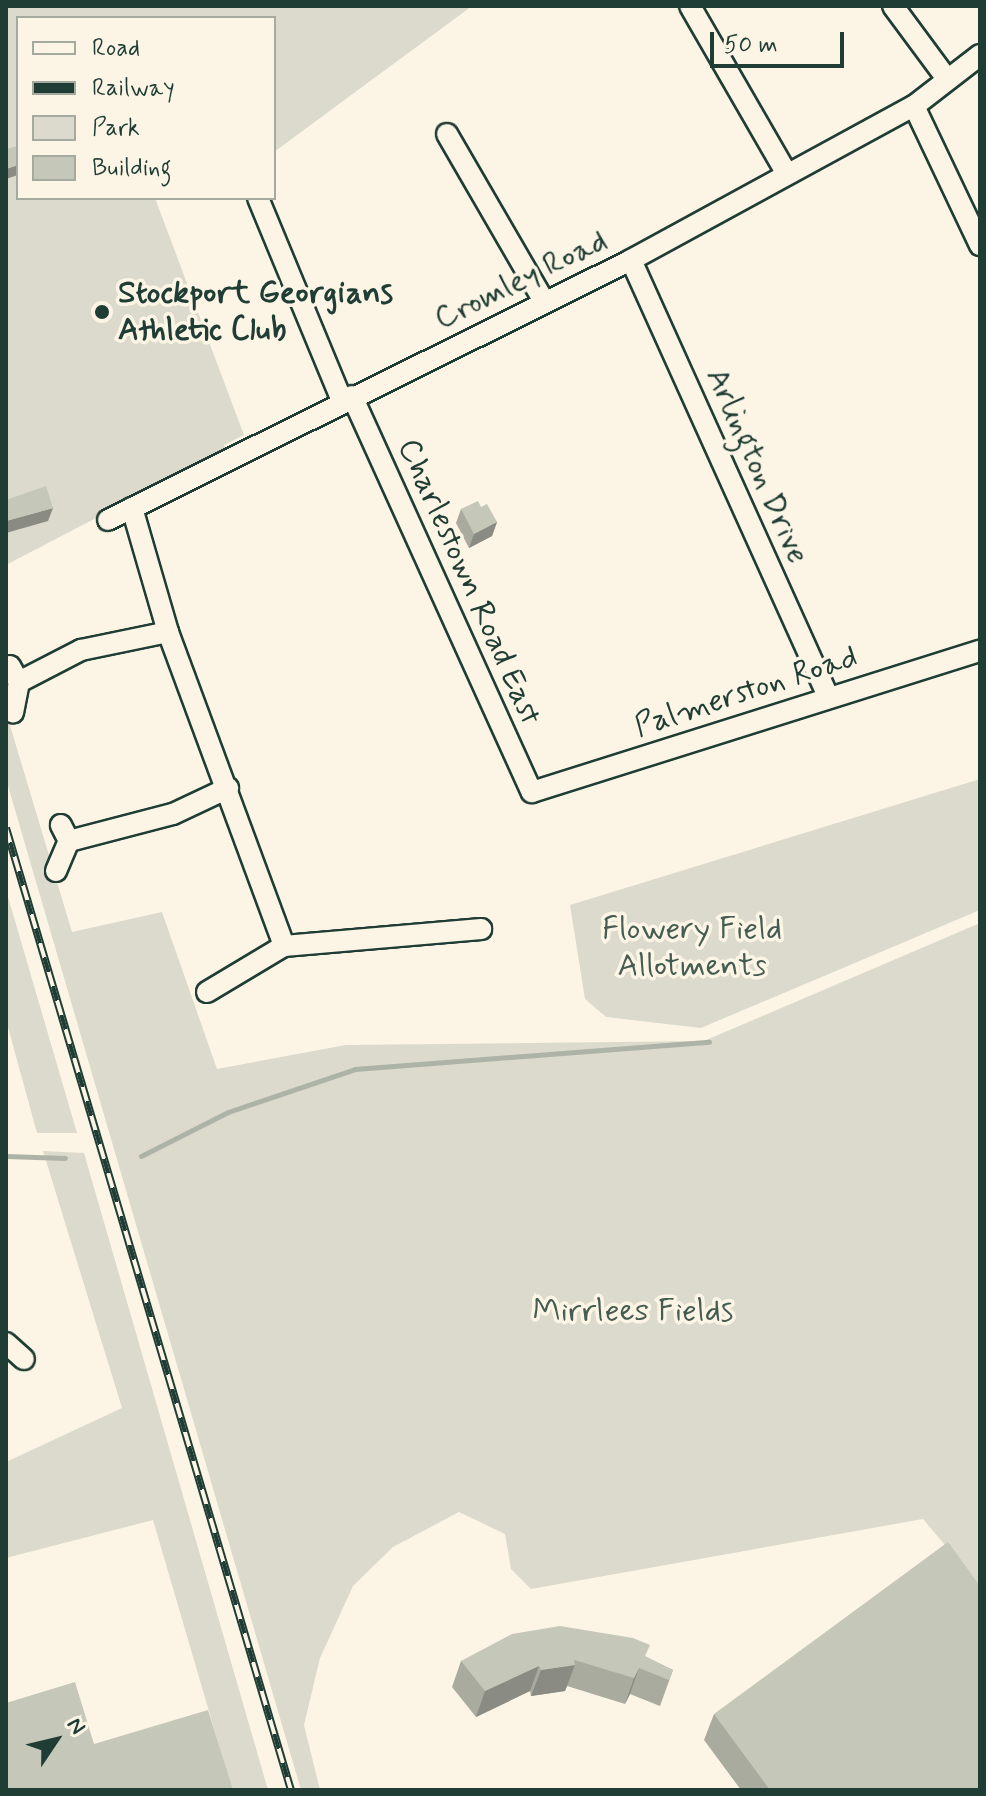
<!DOCTYPE html>
<style>
body{margin:0}
#map{position:relative;width:986px;height:1796px;overflow:hidden;background:#fcf5e5;font-family:Mynerve,sans-serif}
div>[style]{position:absolute}
[style*='--x']{left:calc(var(--x)*1px);top:calc(var(--y)*1px);width:calc(var(--w)*1px);rotate:calc(var(--a)*1deg)}
.green>*{inset:0;background:#dcdacc}
.stream>*{height:5px;margin:-2.5px;padding:0 2.5px;transform-origin:2.5px;border-radius:2.5px;background:#aeb3a7}
.roads{filter:drop-shadow(2px 0 #1f3d34) drop-shadow(-2px 0 #1f3d34) drop-shadow(0 2px #1f3d34) drop-shadow(0 -2px #1f3d34)}
.minor>*{height:20px;margin:-10px;padding:0 10px;transform-origin:10px;border-radius:10px;background:#fcf5e5}
.rail>*{height:8px;margin-top:-4px;transform-origin:0;background:repeating-linear-gradient(90deg,#fcf5e5 0 15px,#1f3d34 0 30px);box-sizing:border-box;border-block:2px solid #1f3d34}
.wall>*{inset:0;background:#a9ab9f}
.shaded-wall>*{inset:0;background:#8a8b82}
.building>*{inset:0;background:#c5c7b9}
.dots>*{width:22px;height:22px;translate:-50% -50%;box-sizing:border-box;border:4px solid #fcf5e5;border-radius:50%}
span{translate:-50% -50%;white-space:nowrap;text-align:center;line-height:1.15;-webkit-text-stroke:7px #fcf5e5;paint-order:stroke}
.street-label{font-size:32px;color:#1f3d34}
.poi-label{font-size:32px;color:#1f3d34;font-weight:700}
.left{translate:0 -50%;text-align:left}
.park-label{font-size:32px;color:#455c52}
.frame{position:absolute;inset:0;border:8px solid #1f3d34;pointer-events:none}
.legend{position:absolute;left:16px;top:16px;width:260px;height:184px;box-sizing:border-box;background:#fcf5e5;border:2px solid #a4ab9e;margin:0;padding:10px 14px;list-style:none;font-size:24px;color:#1f3d34}
.legend li{display:flex;align-items:center;gap:16px;height:40px}
.legend b{width:40px;border:2px solid #a4ab9e}
.north{position:absolute;left:16px;top:1700px;width:80px;height:80px;-webkit-text-stroke:6px #fcf5e5;paint-order:stroke;rotate:55deg;font-size:22px;font-weight:700;line-height:32px;text-align:center;color:#1f3d34}
.north::after{content:'';display:block;margin:auto;width:28px;height:36px;background:#1f3d34;clip-path:polygon(50% 0,100% 100%,50% 72%,0 100%)}
.scale{position:absolute;left:710px;top:32px;width:134px;height:36px;box-sizing:border-box;border:4px solid #1f3d34;border-top:0;padding-left:10px;font-size:24px;line-height:28px;white-space:nowrap;color:#1f3d34;-webkit-text-stroke:6px #fcf5e5;paint-order:stroke}
</style>
<div id="map">
<div class="green">
<div style="clip-path:polygon(6px 6px,472px 6px,274px 152px,274px 18px,18px 18px,18px 198px,155px 198px,244px 435px,224px 445px,226px 450px,6px 565px)"></div>
<div style="clip-path:polygon(6px 712px,72px 932px,162px 912px,217px 1069px,346px 1045px,704px 1041px,980px 923px,980px 1587px,923px 1519px,531px 1589px,511px 1569px,505px 1534px,459px 1512px,393px 1547px,353px 1586px,320px 1658px,304px 1725px,320px 1790px,301px 1790px,6px 779px)"></div>
<div style="clip-path:polygon(980px 779px,980px 910px,701px 1028px,606px 1017px,585px 999px,570px 905px)"></div>
<div style="clip-path:polygon(6px 890px,77px 1133px,37px 1133px,6px 1020px)"></div>
<div style="clip-path:polygon(43px 1151px,84px 1153px,268px 1790px,232px 1790px,153px 1520px,6px 1558px,6px 1462px,122px 1408px)"></div>
</div>
<div class="stream">
<div style="--x:6;--y:1156;--w:59;--a:1.9"></div>
<div style="--x:141;--y:1156;--w:97;--a:-26.8"></div>
<div style="--x:228;--y:1112;--w:134;--a:-18.7"></div>
<div style="--x:355;--y:1069;--w:355;--a:-4.4"></div>
</div>
<div class="roads">
<div class="minor">
<div style="--x:690;--y:6;--w:194;--a:60"></div>
<div style="--x:893;--y:6;--w:91;--a:53.5"></div>
<div style="--x:980;--y:55;--w:83;--a:142.3"></div>
<div style="--x:914;--y:106;--w:154;--a:64.6"></div>
<div style="--x:447;--y:134;--w:193;--a:59.9"></div>
<div style="--x:258;--y:198;--w:220;--a:67.5"></div>
<div style="--x:631;--y:260;--w:479;--a:65.7"></div>
<div style="--x:352;--y:396;--w:435;--a:65.6"></div>
<div style="--x:532;--y:792;--w:470;--a:-17.5"></div>
<div style="--x:132;--y:508;--w:129;--a:73.8"></div>
<div style="--x:168;--y:632;--w:335;--a:69.7"></div>
<div style="--x:284;--y:946;--w:198;--a:-4.9"></div>
<div style="--x:108;--y:520;--w:584;--a:-26.43"></div>
<div style="--x:631;--y:260;--w:322;--a:-28.6"></div>
<div style="--x:10;--y:666;--w:18;--a:61"></div>
<div style="--x:19;--y:682;--w:31;--a:101"></div>
<div style="--x:19;--y:682;--w:70;--a:-27.3"></div>
<div style="--x:81;--y:650;--w:89;--a:-11.7"></div>
<div style="--x:69;--y:841;--w:107;--a:-14.6"></div>
<div style="--x:173;--y:814;--w:61;--a:-25.3"></div>
<div style="--x:56;--y:871;--w:33;--a:-67"></div>
<div style="--x:69;--y:841;--w:18;--a:-117"></div>
<div style="--x:207;--y:992;--w:90;--a:-30.9"></div>
<div style="--x:6;--y:1343;--w:24;--a:42"></div>
</div>
</div>
<div class="rail">
<div style="--x:6;--y:828;--w:1003;--a:73.5"></div>
</div>
<div class="wall">
<div style="clip-path:polygon(481px 507px,497px 522px,492px 536px,469px 548px,456px 523px,461px 509px)"></div>
<div style="clip-path:polygon(645px 1657px,673px 1670px,660px 1706px,630px 1694px,625px 1704px,567px 1686px,565px 1691px,531px 1696px,530px 1691px,476px 1717px,452px 1687px,461px 1661px)"></div>
<div style="clip-path:polygon(714px 1714px,980px 1790px,741px 1790px,704px 1740px)"></div>
</div>
<div class="shaded-wall">
<div style="clip-path:polygon(18px 165px,18px 175px,6px 179px,6px 169px)"></div>
<div style="clip-path:polygon(53px 508px,48px 521px,6px 533px,6px 521px)"></div>
<div style="clip-path:polygon(497px 522px,492px 536px,469px 548px,474px 534px)"></div>
<div style="clip-path:polygon(575px 1665px,565px 1691px,531px 1696px,541px 1670px)"></div>
<div style="clip-path:polygon(539px 1666px,530px 1691px,476px 1717px,485px 1691px)"></div>
<div style="clip-path:polygon(639px 1668px,630px 1694px,625px 1704px,634px 1678px)"></div>
</div>
<div class="building">
<div style="clip-path:polygon(18px 146px,18px 165px,6px 169px,6px 149px)"></div>
<div style="clip-path:polygon(46px 486px,53px 508px,6px 521px,6px 500px)"></div>
<div style="clip-path:polygon(478px 501px,481px 507px,487px 504px,497px 522px,474px 534px,461px 509px)"></div>
<div style="clip-path:polygon(948px 1542px,980px 1586px,980px 1790px,770px 1790px,714px 1714px)"></div>
<div style="clip-path:polygon(560px 1626px,633px 1638px,650px 1645px,645px 1656px,673px 1670px,669px 1680px,639px 1668px,634px 1678px,574px 1660px,575px 1665px,541px 1670px,539px 1666px,485px 1691px,461px 1661px,512px 1634px)"></div>
<div style="clip-path:polygon(75px 1682px,94px 1744px,208px 1710px,233px 1790px,6px 1790px,6px 1703px)"></div>
</div>
<div class="dots">
<div style="left:102px;top:312px;background:#1f3d34"></div>
</div>
<div class="street-label">
<span style="left:521px;top:280px;rotate:-26deg">Cromley Road</span>
<span style="left:757px;top:466px;rotate:66deg">Arlington Drive</span>
<span style="left:469px;top:582px;rotate:66deg">Charlestown Road East</span>
<span style="left:746px;top:692px;rotate:-18deg">Palmerston Road</span>
</div>
<div class="poi-label">
<span class="left" style="left:118px;top:312px">Stockport Georgians<br>Athletic Club</span>
</div>
<div class="park-label">
<span style="left:692px;top:948px">Flowery Field<br>Allotments</span>
<span style="left:633px;top:1311px">Mirrlees Fields</span>
</div>
<div class="frame"></div>
<ul class="legend">
<li><b style="height:10px;background:#fcf5e5"></b>Road</li>
<li><b style="height:10px;background:#1f3d34"></b>Railway</li>
<li><b style="height:22px;background:#dcdacc"></b>Park</li>
<li><b style="height:22px;background:#c5c7b9"></b>Building</li>
</ul>
<div class="north">N</div>
<div class="scale">50 m</div>
</div>
